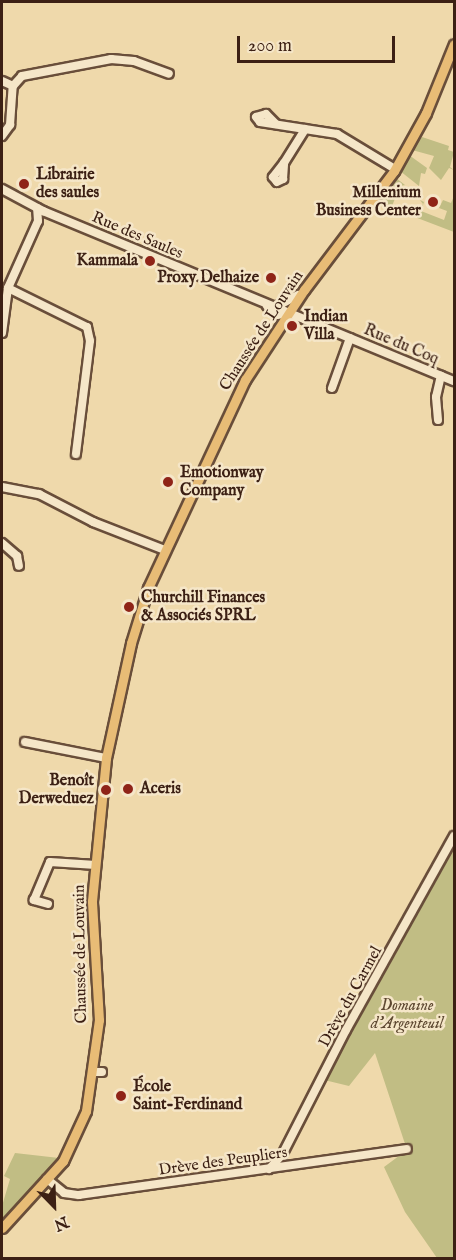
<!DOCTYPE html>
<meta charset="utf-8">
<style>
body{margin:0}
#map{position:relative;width:456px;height:1260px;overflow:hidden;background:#efd9ab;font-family:"IM FELL English",serif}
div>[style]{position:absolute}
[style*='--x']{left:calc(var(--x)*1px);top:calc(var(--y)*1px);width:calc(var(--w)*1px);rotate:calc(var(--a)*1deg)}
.green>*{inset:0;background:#c1bd84}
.roads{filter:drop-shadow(2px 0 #694e3a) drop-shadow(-2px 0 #694e3a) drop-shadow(0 2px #694e3a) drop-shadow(0 -2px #694e3a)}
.minor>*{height:8px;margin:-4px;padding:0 4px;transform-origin:4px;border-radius:4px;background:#f5e6c8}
.major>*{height:9px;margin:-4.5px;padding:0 4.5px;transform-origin:4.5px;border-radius:4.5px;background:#e8bc76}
.dots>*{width:16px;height:16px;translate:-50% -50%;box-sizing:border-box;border:3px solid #f5e6c8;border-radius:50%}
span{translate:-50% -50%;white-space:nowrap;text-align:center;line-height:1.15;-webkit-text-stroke:5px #f5e6c8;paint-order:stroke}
.poi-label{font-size:16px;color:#3c2014;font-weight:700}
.left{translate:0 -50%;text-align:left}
.right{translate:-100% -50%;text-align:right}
.street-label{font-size:16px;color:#3c2014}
.park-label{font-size:16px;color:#5d4730;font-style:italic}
.frame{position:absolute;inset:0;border:3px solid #3c2014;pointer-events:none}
.north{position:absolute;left:24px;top:1176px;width:60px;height:60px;-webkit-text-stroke:4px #f5e6c8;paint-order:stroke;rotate:157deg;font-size:16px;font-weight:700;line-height:24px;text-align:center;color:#3c2014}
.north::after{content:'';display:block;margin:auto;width:21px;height:27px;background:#3c2014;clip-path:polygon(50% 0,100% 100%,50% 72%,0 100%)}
.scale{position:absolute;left:237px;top:36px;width:158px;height:27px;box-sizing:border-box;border:3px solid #3c2014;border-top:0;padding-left:8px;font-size:18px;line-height:21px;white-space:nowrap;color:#3c2014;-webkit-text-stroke:4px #f5e6c8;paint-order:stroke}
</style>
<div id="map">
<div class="green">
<div style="clip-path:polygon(422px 137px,449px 146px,448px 150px,454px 152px,450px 167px,454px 170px,449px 168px,441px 180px,429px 168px,434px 156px,412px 150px)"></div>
<div style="clip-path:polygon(409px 155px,427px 168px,425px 174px,421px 173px,419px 186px,400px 171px)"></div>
<div style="clip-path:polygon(396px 178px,405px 185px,400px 186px,392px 206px,416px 217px,423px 204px,420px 200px,424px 202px,421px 211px,444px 220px,447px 211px,439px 208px,443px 200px,451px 203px,454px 196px,454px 232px,378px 203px)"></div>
<div style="clip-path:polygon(454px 835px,454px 1258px,437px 1258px,405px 1212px,384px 1167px,407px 1150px,375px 1053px,349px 1086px,316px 1078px)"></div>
<div style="clip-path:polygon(15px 1153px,59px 1158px,2px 1221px,2px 1206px,10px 1179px,4px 1176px)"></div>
</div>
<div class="roads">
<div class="minor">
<div style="--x:2;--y:81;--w:12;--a:24"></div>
<div style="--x:13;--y:86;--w:13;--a:-48"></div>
<div style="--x:22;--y:76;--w:91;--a:-10.8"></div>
<div style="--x:111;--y:59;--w:23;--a:5"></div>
<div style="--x:134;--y:61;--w:37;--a:20"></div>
<div style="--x:276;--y:124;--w:14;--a:-135"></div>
<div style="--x:266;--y:114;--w:10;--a:163"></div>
<div style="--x:256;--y:117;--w:6;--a:51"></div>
<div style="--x:260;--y:122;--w:78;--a:8.9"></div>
<div style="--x:337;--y:134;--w:68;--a:31.1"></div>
<div style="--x:2;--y:136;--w:14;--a:-54"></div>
<div style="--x:10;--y:125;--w:39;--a:-86"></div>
<div style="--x:284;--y:163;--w:18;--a:128"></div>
<div style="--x:273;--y:177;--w:6;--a:51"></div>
<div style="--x:277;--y:182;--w:7;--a:-27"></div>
<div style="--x:283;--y:179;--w:16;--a:-86"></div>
<div style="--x:284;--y:163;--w:40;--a:-58"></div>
<div style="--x:2;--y:189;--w:47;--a:28.2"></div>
<div style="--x:43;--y:211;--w:445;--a:22.5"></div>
<div style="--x:8;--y:288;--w:88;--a:26.3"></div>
<div style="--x:87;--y:327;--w:14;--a:78"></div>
<div style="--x:90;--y:341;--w:114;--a:97.1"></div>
<div style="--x:267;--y:306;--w:13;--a:42"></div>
<div style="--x:277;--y:315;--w:11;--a:-10"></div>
<div style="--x:276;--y:307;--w:25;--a:-29"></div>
<div style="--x:2;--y:333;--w:45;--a:-82.4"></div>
<div style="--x:8;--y:288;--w:73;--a:-65.9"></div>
<div style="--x:38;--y:221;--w:13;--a:-94"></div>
<div style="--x:332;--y:388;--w:53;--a:-70.2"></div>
<div style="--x:438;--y:420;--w:23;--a:-95"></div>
<div style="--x:436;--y:397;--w:22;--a:-77"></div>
<div style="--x:2;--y:487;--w:38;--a:11"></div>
<div style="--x:39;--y:494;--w:61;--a:27.4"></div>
<div style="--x:93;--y:522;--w:77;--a:21.3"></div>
<div style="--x:2;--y:543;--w:20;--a:41"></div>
<div style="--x:17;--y:556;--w:10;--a:79"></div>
<div style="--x:25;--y:742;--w:83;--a:11.2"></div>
<div style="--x:48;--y:904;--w:15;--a:-164"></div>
<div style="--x:34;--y:900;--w:41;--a:-67.2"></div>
<div style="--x:50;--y:862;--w:46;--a:3.7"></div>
<div style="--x:93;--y:1072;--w:9;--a:0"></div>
<div style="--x:269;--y:1169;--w:19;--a:-47"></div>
<div style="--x:282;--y:1155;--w:140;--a:-62.9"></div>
<div style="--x:346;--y:1030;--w:222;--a:-60.9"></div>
<div style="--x:47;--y:1179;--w:22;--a:39"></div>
<div style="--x:64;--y:1193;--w:15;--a:8"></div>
<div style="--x:79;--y:1195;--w:331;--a:-8"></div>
</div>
<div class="major">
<div style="--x:2;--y:1228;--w:91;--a:-47.7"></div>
<div style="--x:63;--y:1161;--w:55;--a:-65.3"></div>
<div style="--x:86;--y:1111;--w:92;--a:-81.9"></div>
<div style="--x:99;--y:1020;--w:119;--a:-93.4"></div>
<div style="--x:92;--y:901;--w:144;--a:-84.4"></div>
<div style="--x:106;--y:758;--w:118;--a:-77.7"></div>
<div style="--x:131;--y:643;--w:58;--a:-72.8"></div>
<div style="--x:148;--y:588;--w:230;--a:-65"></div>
<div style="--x:245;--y:380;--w:108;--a:-56.8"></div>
<div style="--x:304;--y:290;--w:149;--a:-52.9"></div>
<div style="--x:394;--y:171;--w:66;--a:-61.1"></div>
<div style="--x:426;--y:113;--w:74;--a:-67.9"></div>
</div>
</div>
<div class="dots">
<div style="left:24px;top:184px;background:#8f2418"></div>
<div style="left:433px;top:202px;background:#8f2418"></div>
<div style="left:150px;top:261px;background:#8f2418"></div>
<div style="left:271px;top:278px;background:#8f2418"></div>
<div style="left:292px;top:326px;background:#8f2418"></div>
<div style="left:168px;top:482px;background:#8f2418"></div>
<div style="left:129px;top:607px;background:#8f2418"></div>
<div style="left:128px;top:789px;background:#8f2418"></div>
<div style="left:106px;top:790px;background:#8f2418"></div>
<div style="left:121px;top:1096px;background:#8f2418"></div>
</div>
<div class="poi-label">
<span class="left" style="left:36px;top:184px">Librairie<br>des saules</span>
<span class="right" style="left:421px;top:202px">Millenium<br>Business Center</span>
<span class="right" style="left:138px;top:261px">Kammala</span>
<span class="right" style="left:259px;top:278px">Proxy Delhaize</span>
<span class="left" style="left:304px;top:326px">Indian<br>Villa</span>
<span class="left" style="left:180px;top:482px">Emotionway<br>Company</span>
<span class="left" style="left:141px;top:607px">Churchill Finances<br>&amp; Associés SPRL</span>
<span class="right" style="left:94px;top:790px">Benoît<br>Derweduez</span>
<span class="left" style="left:140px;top:789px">Aceris</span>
<span class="left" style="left:133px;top:1096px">École<br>Saint-Ferdinand</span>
</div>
<div class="street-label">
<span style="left:137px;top:236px;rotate:23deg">Rue des Saules</span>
<span style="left:262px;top:331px;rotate:-57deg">Chaussée de Louvain</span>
<span style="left:401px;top:345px;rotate:23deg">Rue du Coq</span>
<span style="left:81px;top:954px;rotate:-91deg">Chaussée de Louvain</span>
<span style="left:351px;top:997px;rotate:-61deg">Drève du Carmel</span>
<span style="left:223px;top:1162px;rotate:-8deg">Drève des Peupliers</span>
</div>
<div class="park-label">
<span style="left:407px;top:1015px">Domaine<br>d'Argenteuil</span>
</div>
<div class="frame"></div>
<div class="north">N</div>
<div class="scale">200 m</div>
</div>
